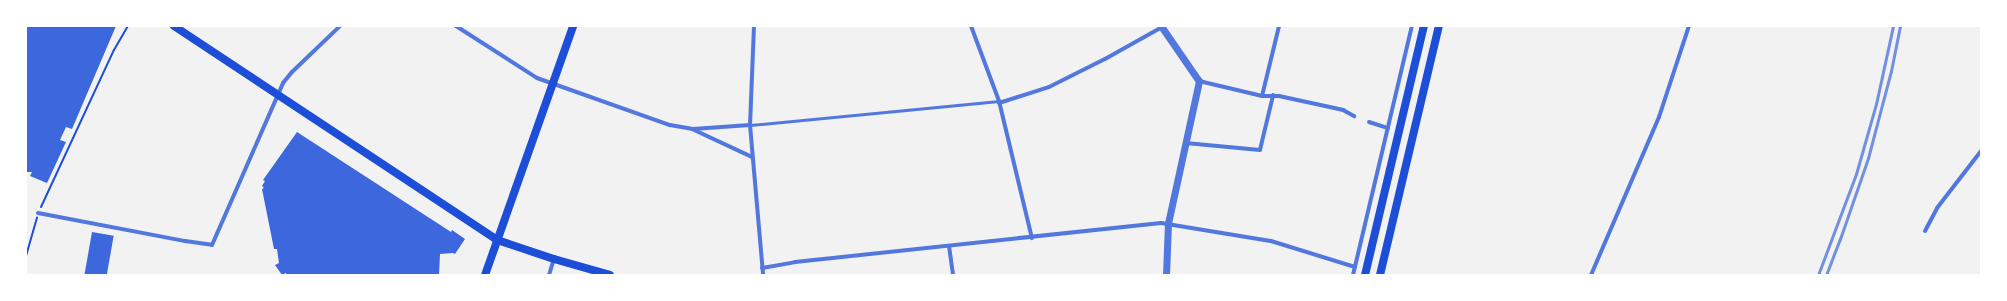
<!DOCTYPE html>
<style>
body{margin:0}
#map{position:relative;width:2007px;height:301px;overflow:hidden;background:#f2f2f2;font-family:Helvetica,sans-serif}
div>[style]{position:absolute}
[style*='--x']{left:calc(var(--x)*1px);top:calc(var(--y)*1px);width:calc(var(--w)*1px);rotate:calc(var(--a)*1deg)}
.building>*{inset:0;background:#3d67dc;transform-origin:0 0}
.path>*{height:2px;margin:-1px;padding:0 1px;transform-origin:1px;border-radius:1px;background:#1d4ed8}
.service>*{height:3px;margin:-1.5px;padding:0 1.5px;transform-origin:1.5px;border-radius:1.5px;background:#5277de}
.pedestrian>*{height:3.5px;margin:-1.75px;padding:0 1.75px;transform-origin:1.75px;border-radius:1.75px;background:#5277de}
.minor>*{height:4px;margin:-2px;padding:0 2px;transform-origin:2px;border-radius:2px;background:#5277de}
.tertiary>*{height:7px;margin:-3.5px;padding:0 3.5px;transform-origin:3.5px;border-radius:3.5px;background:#5277de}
.secondary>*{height:8px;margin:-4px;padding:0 4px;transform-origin:4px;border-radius:4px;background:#1d4ed8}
.rail>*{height:3px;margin:-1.5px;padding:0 1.5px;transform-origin:1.5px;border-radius:1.5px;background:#7290e2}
span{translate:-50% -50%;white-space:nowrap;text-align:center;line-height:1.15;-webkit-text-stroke:4px #fff;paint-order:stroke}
.frame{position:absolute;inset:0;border:27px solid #fff;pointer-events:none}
</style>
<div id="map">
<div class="building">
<div style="clip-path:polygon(26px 26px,116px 26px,72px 129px,66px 127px,60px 140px,66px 142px,47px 183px,30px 176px,32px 172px,26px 172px)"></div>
<div style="clip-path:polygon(297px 132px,451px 232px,452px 230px,465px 239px,455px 254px,453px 253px,440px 254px,439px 275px,287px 275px,286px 273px,282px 275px,275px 265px,279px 263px,277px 249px,274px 249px,262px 189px,264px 188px,262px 186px,265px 181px,263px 180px)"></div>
<div style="left:92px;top:232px;width:22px;height:44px;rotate:10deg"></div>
</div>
<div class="path">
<div style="--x:41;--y:207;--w:173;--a:-65.1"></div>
<div style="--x:114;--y:50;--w:28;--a:-60"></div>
<div style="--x:26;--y:256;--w:40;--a:-74"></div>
</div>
<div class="service">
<div style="--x:750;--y:125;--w:250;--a:-5.5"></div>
</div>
<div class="pedestrian">
<div style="--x:1186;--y:143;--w:74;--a:5.4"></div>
<div style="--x:1260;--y:150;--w:56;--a:-76.5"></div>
</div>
<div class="minor">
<div style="--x:456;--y:26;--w:96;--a:32.7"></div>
<div style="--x:537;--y:78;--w:141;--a:19.5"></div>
<div style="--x:670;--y:125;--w:22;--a:10"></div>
<div style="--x:692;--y:129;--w:66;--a:25"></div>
<div style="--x:754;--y:26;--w:99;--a:92.3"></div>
<div style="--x:750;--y:125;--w:151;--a:85"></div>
<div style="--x:971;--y:26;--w:80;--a:69.5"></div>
<div style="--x:999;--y:101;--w:141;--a:76.5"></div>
<div style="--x:1199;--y:81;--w:65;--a:13.4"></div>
<div style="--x:1262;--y:96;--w:17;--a:0"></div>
<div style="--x:1279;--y:96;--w:66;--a:12.3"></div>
<div style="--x:1343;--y:110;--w:13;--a:29"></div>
<div style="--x:1262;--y:96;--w:72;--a:-76.3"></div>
<div style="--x:999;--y:103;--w:52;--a:-17.7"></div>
<div style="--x:1049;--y:87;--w:63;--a:-26.6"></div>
<div style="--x:1105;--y:59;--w:65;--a:-29.3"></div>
<div style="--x:1369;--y:122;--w:20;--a:18"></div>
<div style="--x:693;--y:129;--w:57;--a:-4"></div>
<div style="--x:38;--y:213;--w:150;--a:10.8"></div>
<div style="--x:185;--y:241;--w:27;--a:8"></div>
<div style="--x:212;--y:245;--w:177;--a:-66.3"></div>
<div style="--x:283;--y:83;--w:14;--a:-51"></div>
<div style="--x:292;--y:72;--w:66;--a:-43.8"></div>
<div style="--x:1925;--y:231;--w:26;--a:-62"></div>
<div style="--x:1937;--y:208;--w:72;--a:-52.3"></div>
<div style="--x:949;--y:246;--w:29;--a:82"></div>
<div style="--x:762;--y:268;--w:34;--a:-10"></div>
<div style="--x:795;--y:262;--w:368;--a:-6.1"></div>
<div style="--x:1161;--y:223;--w:111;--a:9.3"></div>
<div style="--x:1271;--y:241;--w:88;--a:17.2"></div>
<div style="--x:549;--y:275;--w:17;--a:-73"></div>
<div style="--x:1353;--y:275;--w:256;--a:-76.7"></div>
<div style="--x:1591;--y:275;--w:172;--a:-66.7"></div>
<div style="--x:1659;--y:117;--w:96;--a:-71.8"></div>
</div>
<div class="tertiary">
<div style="--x:1161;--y:26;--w:67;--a:55.4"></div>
<div style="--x:1199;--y:81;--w:145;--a:102.3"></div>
<div style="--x:1168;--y:223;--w:52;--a:92.2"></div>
</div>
<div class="secondary">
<div style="--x:174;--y:26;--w:387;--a:33.5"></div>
<div style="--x:497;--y:240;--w:60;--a:18.4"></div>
<div style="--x:554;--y:259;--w:58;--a:15.9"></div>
<div style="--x:485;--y:275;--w:264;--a:-70.5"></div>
<div style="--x:1365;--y:275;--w:256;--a:-76.7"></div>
<div style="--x:1380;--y:275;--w:256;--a:-76.7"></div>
</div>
<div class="rail">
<div style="--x:1818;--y:275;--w:108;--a:-69.4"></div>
<div style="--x:1856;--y:174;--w:73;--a:-74.1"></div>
<div style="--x:1876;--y:104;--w:80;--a:-77.7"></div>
<div style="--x:1826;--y:275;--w:39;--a:-69"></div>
<div style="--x:1840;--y:239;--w:86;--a:-70.9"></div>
<div style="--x:1868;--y:158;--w:90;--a:-75.2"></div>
<div style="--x:1891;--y:71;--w:46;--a:-78.7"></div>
</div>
<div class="frame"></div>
</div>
